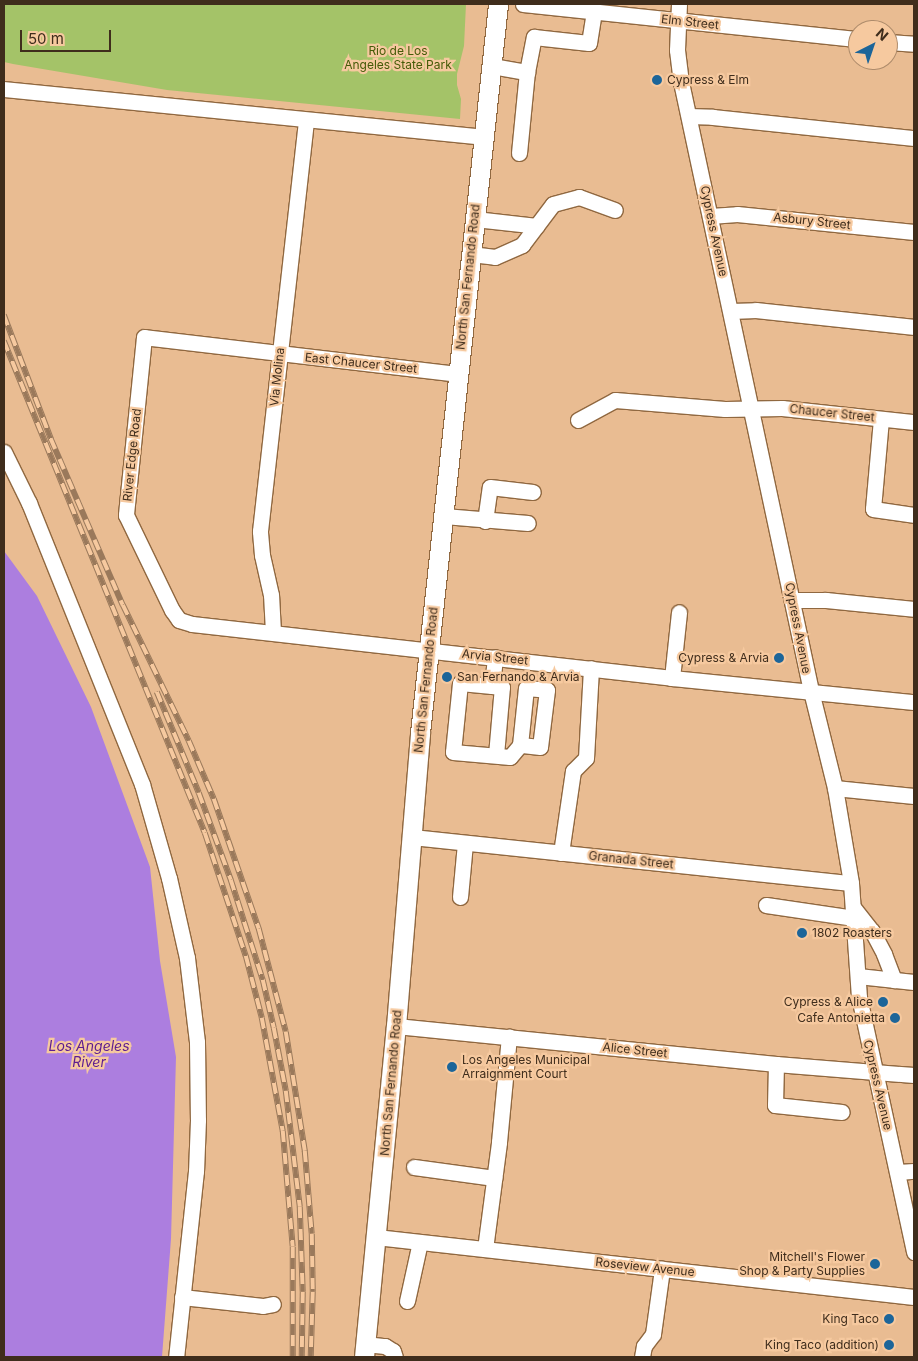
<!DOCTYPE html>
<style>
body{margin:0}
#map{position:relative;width:918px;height:1361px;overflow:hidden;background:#e9bc92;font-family:Inter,sans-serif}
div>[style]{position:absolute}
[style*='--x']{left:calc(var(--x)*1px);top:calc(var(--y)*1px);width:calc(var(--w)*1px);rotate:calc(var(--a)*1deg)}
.green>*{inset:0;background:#a4c368}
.water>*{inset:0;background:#ac7edf}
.roads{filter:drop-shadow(1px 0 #906840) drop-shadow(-1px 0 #906840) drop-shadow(0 1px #906840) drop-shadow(0 -1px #906840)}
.minor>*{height:15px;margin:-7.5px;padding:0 7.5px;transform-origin:7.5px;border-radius:7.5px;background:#fff}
.major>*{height:19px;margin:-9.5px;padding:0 9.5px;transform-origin:9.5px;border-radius:9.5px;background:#fff}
.rail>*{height:5.5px;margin-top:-2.75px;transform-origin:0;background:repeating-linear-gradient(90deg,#f6c99f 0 11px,#9a795b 0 22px);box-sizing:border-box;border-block:1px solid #9a795b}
.dots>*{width:14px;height:14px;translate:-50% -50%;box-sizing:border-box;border:2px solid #f6c99f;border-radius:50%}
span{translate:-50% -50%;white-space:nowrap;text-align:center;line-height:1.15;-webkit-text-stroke:4.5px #f6c99f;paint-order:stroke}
.street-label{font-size:12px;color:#3f2d1c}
.park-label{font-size:12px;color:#455b08}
.poi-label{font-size:12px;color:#3f2d1c}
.left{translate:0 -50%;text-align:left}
.right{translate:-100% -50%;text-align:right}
.water-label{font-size:14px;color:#5d1d90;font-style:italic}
.frame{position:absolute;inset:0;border:5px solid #3f2d1c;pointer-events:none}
.north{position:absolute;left:848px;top:20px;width:50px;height:50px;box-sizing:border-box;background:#f6c99f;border:1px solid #ad8b6b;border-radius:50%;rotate:41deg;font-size:14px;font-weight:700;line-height:20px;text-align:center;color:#3f2d1c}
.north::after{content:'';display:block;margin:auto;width:18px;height:22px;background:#1c6599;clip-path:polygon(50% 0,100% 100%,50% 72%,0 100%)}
.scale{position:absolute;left:20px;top:30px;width:91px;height:22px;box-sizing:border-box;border:2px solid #3f2d1c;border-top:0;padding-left:6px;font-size:15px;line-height:18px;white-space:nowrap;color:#3f2d1c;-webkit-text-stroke:4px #f6c99f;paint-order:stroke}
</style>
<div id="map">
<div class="green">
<div style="clip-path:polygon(4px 4px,466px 4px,464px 46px,457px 74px,457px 85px,461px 99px,460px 119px,167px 90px,13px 64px,4px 62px)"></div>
</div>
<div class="water">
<div style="clip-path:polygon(4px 551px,37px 596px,91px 707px,150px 867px,160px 961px,176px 1057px,171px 1239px,162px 1357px,4px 1357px)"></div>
</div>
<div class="roads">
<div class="minor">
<div style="--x:523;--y:4;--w:337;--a:6"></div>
<div style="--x:679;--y:4;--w:46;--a:92.5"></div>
<div style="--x:677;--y:50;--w:32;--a:83"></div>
<div style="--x:681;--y:82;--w:623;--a:77.95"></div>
<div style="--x:811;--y:691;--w:100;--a:76.1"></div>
<div style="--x:835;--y:788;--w:96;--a:80.4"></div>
<div style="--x:851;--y:883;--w:114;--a:86"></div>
<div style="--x:859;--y:997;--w:261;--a:77.8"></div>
<div style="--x:888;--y:42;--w:26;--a:4"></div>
<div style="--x:492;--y:66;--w:36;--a:10"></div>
<div style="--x:527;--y:72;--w:36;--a:-79"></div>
<div style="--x:534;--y:37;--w:55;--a:6.2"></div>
<div style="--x:589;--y:43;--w:30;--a:-81"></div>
<div style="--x:4;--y:89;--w:481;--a:5.7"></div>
<div style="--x:689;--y:116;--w:24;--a:2"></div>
<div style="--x:713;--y:117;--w:202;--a:6"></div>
<div style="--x:519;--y:153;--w:81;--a:-84.4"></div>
<div style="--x:710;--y:216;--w:27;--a:-4"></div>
<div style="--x:737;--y:214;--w:178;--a:5.8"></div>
<div style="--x:475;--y:219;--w:62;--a:6.4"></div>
<div style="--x:471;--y:254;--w:24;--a:7"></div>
<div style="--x:495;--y:257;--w:30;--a:-24"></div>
<div style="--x:522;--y:245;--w:51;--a:-52.9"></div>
<div style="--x:553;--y:204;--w:27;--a:-15"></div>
<div style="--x:579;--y:197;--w:38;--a:20"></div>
<div style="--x:731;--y:311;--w:25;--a:-2"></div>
<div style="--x:756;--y:310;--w:159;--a:6.1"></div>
<div style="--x:458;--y:374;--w:316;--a:-173.3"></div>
<div style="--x:144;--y:337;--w:179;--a:95.8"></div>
<div style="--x:126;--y:515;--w:106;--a:64.2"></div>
<div style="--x:172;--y:610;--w:12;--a:55"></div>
<div style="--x:179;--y:620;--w:14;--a:17"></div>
<div style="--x:192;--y:624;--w:483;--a:6.4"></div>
<div style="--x:672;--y:678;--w:243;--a:5.7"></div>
<div style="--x:881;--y:419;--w:90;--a:95.1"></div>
<div style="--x:873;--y:509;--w:41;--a:8.3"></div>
<div style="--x:578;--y:420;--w:42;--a:-28.4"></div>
<div style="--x:615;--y:400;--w:110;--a:4.7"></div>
<div style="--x:725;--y:409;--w:57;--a:-1"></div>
<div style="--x:782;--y:408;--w:133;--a:6.1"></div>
<div style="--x:4;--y:452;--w:57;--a:63.9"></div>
<div style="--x:29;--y:503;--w:303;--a:68.1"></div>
<div style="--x:142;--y:784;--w:98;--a:74"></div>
<div style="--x:169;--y:878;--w:82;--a:77.3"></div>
<div style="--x:187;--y:958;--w:85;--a:83.2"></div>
<div style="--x:197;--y:1042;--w:78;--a:89.3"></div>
<div style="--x:198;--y:1120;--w:51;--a:92.2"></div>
<div style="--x:196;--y:1171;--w:187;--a:96.1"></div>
<div style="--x:444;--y:516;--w:84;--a:4.8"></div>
<div style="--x:485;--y:521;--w:34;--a:-82"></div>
<div style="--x:490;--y:487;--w:43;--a:6.6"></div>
<div style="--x:793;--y:600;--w:33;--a:0"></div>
<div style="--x:826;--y:600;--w:88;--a:5.8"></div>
<div style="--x:273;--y:632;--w:37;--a:-93"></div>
<div style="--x:271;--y:595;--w:41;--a:-102.7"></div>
<div style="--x:262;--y:555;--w:24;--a:-95"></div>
<div style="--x:260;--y:531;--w:413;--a:-83.6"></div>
<div style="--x:672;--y:678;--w:66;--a:-83.9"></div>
<div style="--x:492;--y:686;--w:29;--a:-84"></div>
<div style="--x:496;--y:755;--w:68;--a:-85"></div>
<div style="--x:502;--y:687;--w:42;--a:-174.6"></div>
<div style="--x:460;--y:683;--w:69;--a:95.8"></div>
<div style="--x:453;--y:752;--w:57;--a:5"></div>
<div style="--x:510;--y:757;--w:16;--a:-50"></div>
<div style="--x:520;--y:745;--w:57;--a:-84"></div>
<div style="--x:526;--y:688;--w:21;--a:5"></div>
<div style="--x:547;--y:690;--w:57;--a:97"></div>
<div style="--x:540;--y:747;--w:20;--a:-174"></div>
<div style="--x:835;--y:788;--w:79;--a:5.8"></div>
<div style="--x:412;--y:837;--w:441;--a:6"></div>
<div style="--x:561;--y:853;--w:83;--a:-81.7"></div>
<div style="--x:573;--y:771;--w:18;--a:-45"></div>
<div style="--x:586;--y:758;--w:90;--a:-86.8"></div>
<div style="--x:460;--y:897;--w:54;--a:-84.7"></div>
<div style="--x:766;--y:905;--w:89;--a:8.4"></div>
<div style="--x:853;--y:907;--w:31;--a:52"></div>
<div style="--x:872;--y:931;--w:26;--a:62"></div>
<div style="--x:884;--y:954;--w:28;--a:69"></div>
<div style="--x:858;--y:976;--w:56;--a:6.1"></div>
<div style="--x:396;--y:1026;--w:382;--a:5.7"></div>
<div style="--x:776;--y:1064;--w:138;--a:4.6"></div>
<div style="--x:776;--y:1064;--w:41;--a:91.4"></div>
<div style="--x:775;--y:1105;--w:67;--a:6"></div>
<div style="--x:414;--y:1167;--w:81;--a:7.8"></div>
<div style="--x:898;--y:1172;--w:16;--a:-4"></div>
<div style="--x:376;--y:1237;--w:541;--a:6.36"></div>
<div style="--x:485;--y:1249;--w:108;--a:-82.5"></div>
<div style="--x:499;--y:1142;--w:106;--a:-84.6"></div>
<div style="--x:182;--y:1297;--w:81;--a:6.3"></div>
<div style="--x:263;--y:1306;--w:10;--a:-11"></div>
<div style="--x:407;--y:1301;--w:60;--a:-77.6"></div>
<div style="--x:365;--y:1344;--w:20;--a:6"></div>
<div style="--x:385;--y:1346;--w:9;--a:32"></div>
<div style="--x:393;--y:1351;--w:6;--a:72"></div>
<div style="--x:642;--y:1357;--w:11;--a:-80"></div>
<div style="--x:644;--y:1346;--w:15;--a:-53"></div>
<div style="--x:653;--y:1334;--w:66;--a:-82.1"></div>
</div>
<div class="major">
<div style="--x:364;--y:1357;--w:333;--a:-84.5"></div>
<div style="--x:396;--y:1026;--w:294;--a:-85.3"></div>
<div style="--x:420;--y:733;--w:733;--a:-83.89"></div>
</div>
</div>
<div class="rail">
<div style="--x:4;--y:315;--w:133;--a:69.2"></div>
<div style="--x:51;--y:439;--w:181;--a:66.6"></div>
<div style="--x:123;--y:605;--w:151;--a:64.1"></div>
<div style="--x:189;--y:741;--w:63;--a:66.7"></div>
<div style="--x:214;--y:799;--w:138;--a:70.9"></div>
<div style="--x:259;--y:929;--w:106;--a:75.3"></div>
<div style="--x:286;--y:1032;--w:121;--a:80.9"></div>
<div style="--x:305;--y:1151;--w:83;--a:85.2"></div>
<div style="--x:312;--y:1234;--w:58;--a:89"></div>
<div style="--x:313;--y:1292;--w:65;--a:91.8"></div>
<div style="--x:4;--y:341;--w:531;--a:67.78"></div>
<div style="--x:205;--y:833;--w:130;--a:71.6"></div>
<div style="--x:246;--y:956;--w:64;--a:75.5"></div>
<div style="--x:262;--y:1018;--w:115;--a:79.5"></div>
<div style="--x:283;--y:1131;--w:116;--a:85.1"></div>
<div style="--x:293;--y:1247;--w:110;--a:90"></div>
<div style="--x:157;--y:692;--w:109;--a:67.4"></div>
<div style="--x:199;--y:793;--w:93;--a:69.8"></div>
<div style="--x:231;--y:880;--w:105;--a:72.3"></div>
<div style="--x:263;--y:980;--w:49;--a:77.1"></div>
<div style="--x:274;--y:1028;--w:64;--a:79.2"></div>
<div style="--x:286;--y:1091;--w:117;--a:83.1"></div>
<div style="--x:300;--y:1207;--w:85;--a:88"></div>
<div style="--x:303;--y:1292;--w:65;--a:90.9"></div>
</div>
<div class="dots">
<div style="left:657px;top:80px;background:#1c6599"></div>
<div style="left:779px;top:658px;background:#1c6599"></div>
<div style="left:447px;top:677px;background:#1c6599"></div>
<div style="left:802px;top:933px;background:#1c6599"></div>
<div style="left:883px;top:1002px;background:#1c6599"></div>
<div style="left:895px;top:1018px;background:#1c6599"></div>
<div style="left:452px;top:1067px;background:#1c6599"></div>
<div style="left:875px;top:1264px;background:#1c6599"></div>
<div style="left:889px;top:1319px;background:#1c6599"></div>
<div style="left:889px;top:1345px;background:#1c6599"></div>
</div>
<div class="street-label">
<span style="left:690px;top:22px;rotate:6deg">Elm Street</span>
<span style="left:812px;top:221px;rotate:6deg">Asbury Street</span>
<span style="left:714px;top:231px;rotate:78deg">Cypress Avenue</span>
<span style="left:468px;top:277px;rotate:-84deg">North San Fernando Road</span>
<span style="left:361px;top:363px;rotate:6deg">East Chaucer Street</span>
<span style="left:277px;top:377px;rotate:-84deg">Via Molina</span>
<span style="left:832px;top:413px;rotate:6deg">Chaucer Street</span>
<span style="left:132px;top:455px;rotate:-84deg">River Edge Road</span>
<span style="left:798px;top:628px;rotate:79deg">Cypress Avenue</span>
<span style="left:495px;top:657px;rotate:6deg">Arvia Street</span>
<span style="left:426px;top:680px;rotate:-84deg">North San Fernando Road</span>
<span style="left:631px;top:860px;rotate:6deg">Granada Street</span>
<span style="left:635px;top:1050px;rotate:6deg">Alice Street</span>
<span style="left:391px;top:1083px;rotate:-85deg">North San Fernando Road</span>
<span style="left:878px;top:1085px;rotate:77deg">Cypress Avenue</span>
<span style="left:645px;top:1267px;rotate:6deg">Roseview Avenue</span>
</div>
<div class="park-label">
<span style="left:398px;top:58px">Rio de Los<br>Angeles State Park</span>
</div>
<div class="poi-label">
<span class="left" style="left:667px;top:80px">Cypress &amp; Elm</span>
<span class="right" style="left:769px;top:658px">Cypress &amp; Arvia</span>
<span class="left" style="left:457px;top:677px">San Fernando &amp; Arvia</span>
<span class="left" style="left:812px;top:933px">1802 Roasters</span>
<span class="right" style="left:873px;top:1002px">Cypress &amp; Alice</span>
<span class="right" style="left:885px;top:1018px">Cafe Antonietta</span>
<span class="left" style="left:462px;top:1067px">Los Angeles Municipal<br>Arraignment Court</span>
<span class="right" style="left:865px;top:1264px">Mitchell's Flower<br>Shop &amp; Party Supplies</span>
<span class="right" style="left:879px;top:1319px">King Taco</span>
<span class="right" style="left:879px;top:1345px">King Taco (addition)</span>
</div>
<div class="water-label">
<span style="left:89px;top:1054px">Los Angeles<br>River</span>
</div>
<div class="frame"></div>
<div class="north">N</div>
<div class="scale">50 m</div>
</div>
